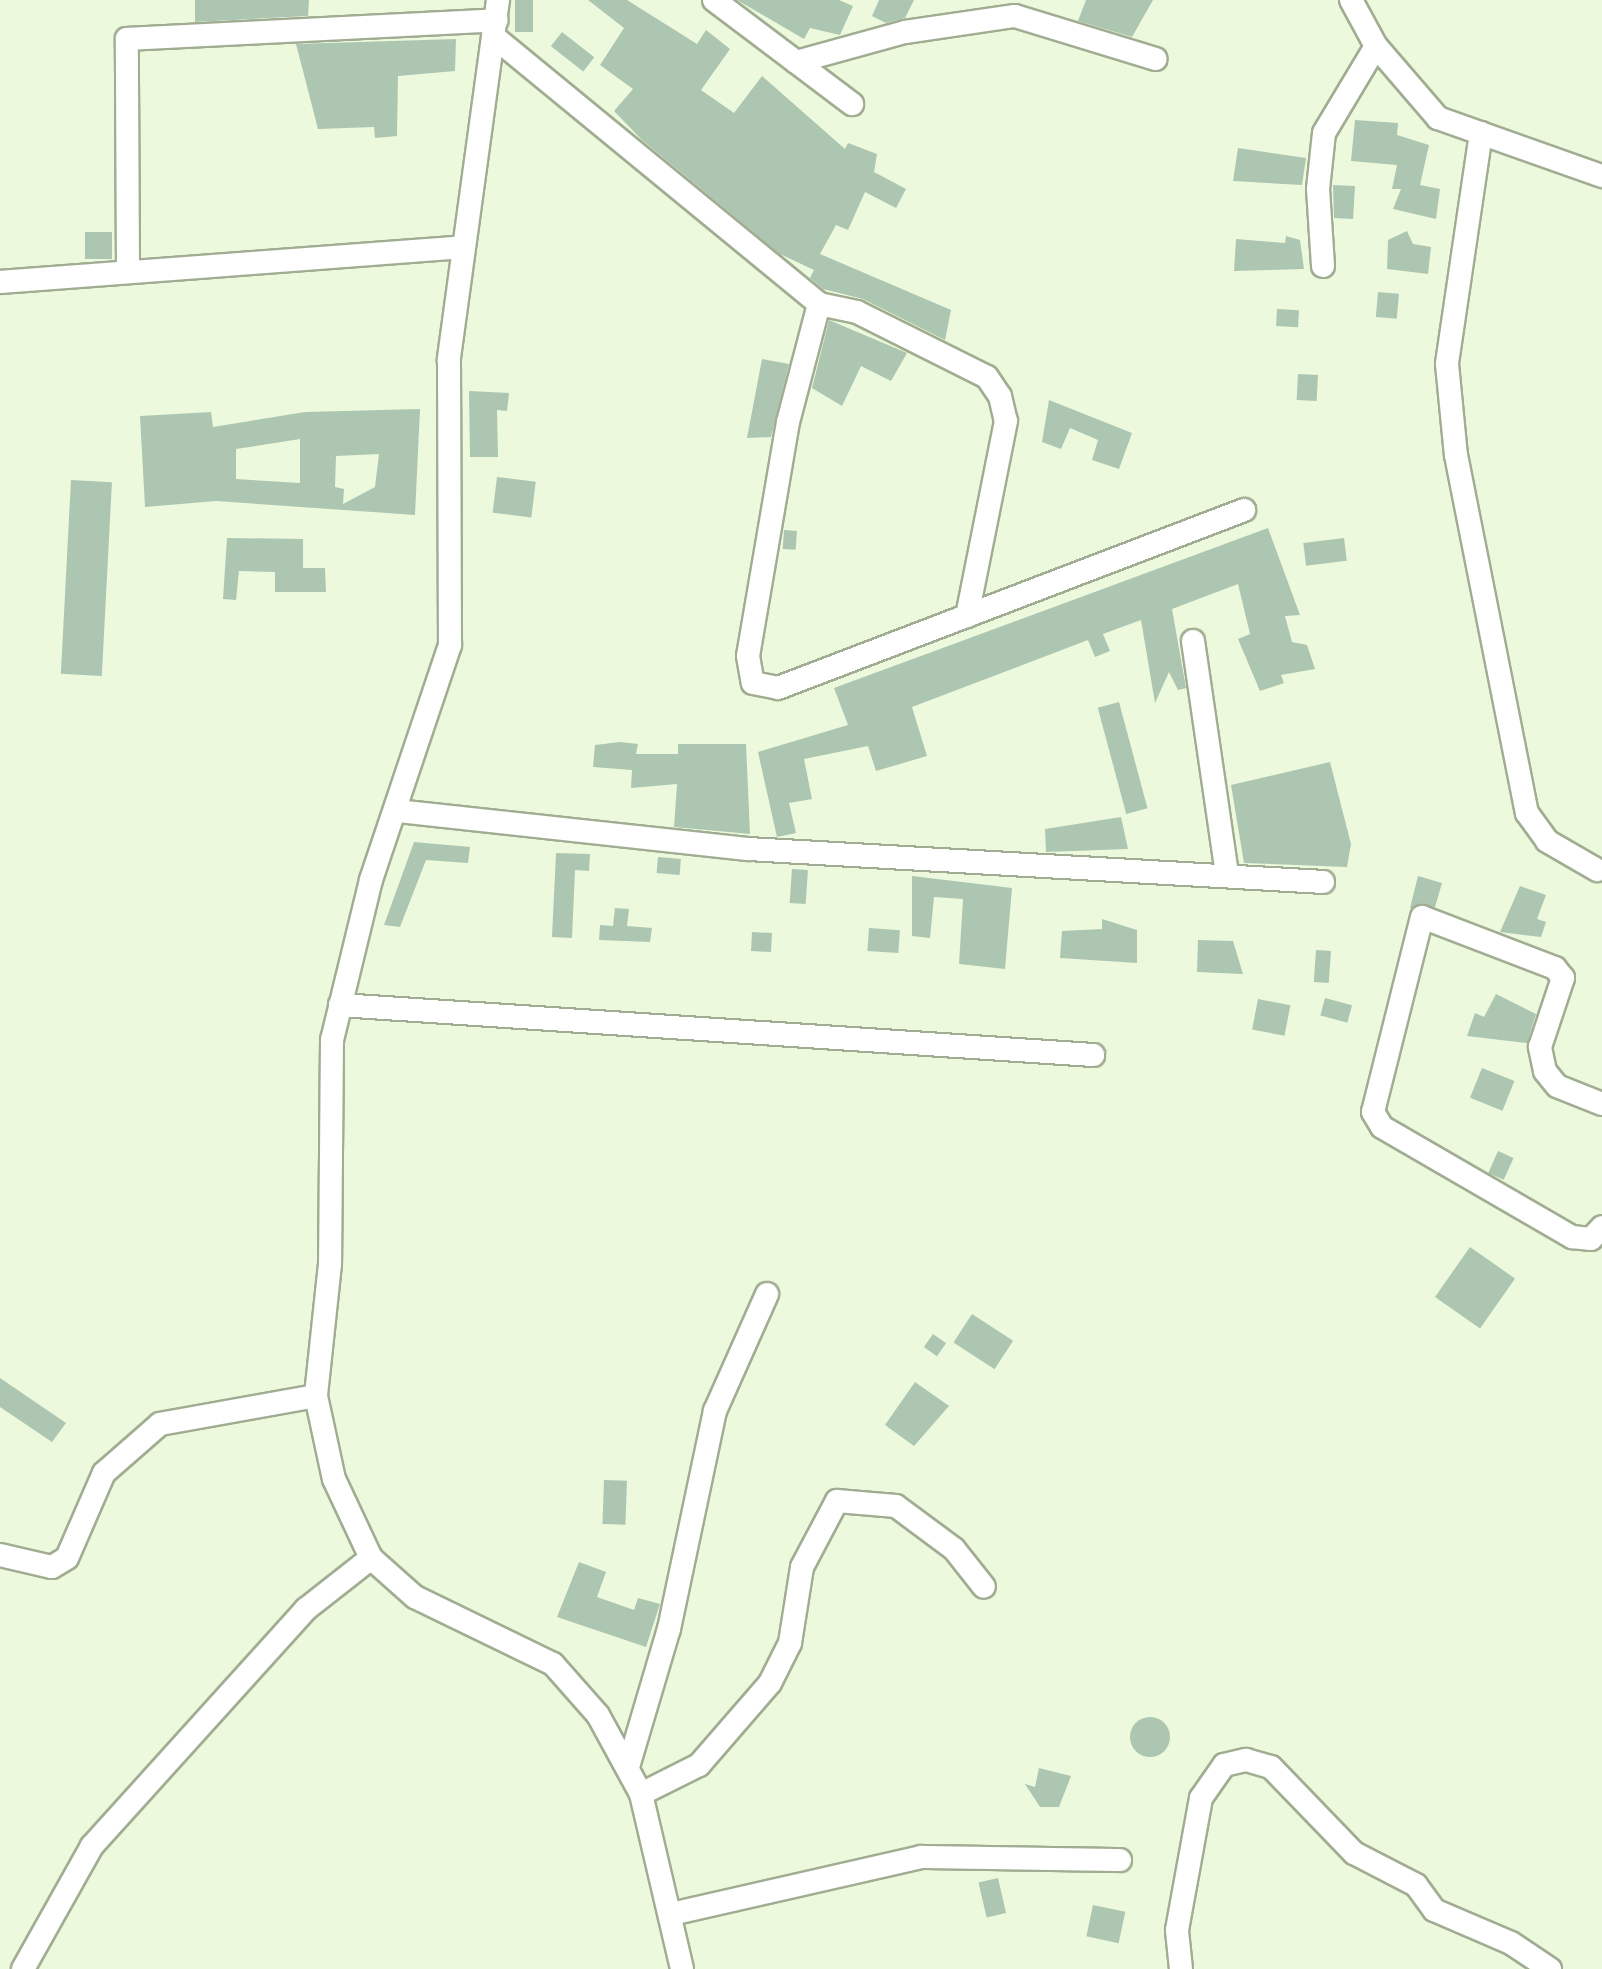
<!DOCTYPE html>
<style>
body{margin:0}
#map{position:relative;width:1602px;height:1969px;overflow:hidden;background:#ecf9dc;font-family:"Asap Condensed",sans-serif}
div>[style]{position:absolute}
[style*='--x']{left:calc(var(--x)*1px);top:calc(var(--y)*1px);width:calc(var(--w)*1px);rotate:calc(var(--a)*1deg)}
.building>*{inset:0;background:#adc6b1;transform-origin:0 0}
.round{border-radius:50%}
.roads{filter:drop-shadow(2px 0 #a1ad92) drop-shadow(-2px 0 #a1ad92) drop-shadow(0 2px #a1ad92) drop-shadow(0 -2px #a1ad92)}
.street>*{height:22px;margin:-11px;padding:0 11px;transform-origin:11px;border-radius:11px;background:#fff}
span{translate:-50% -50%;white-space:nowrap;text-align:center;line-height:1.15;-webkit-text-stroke:8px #ecf9dc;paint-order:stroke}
</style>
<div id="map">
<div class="building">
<div style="clip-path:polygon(195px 0,309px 0,308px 16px,195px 22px)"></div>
<div style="left:515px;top:0;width:18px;height:32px"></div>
<div style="clip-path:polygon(588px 0,627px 0,697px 44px,706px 30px,730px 49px,701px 90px,734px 113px,762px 76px,845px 149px,848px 143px,877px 154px,874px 172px,906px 189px,896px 208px,865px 192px,848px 230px,836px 225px,820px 254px,951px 310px,945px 340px,863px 299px,823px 289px,810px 278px,814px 270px,780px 254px,642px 140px,614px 111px,633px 89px,600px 65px,624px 28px)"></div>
<div style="clip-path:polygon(737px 0,839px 0,853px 6px,840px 35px,810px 28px,804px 39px)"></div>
<div style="clip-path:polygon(879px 0,914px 0,905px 18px,886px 23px,872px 16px)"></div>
<div style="clip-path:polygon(1086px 0,1153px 0,1132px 37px,1078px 21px)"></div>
<div style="left:562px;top:32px;width:41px;height:18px;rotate:38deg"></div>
<div style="clip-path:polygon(456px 39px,455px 71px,398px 76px,397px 136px,375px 138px,374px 127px,318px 129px,296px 44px)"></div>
<div style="clip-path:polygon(1355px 120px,1398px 123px,1397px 135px,1429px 145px,1420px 185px,1440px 189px,1436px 219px,1393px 209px,1401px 189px,1392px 189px,1397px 165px,1351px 161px)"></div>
<div style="clip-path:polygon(1238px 148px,1306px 158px,1302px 185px,1233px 181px)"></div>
<div style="clip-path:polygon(1333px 185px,1355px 186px,1353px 219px,1334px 218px)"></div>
<div style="clip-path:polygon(1407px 231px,1413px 244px,1431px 247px,1428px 274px,1387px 269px,1388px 240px)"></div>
<div style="left:112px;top:232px;width:27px;height:27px;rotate:90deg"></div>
<div style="clip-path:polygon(1286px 236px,1300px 240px,1304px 269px,1234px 271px,1236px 239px,1285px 243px)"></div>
<div style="left:1378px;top:292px;width:21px;height:25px;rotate:5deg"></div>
<div style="left:1277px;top:309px;width:22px;height:17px;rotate:3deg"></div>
<div style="clip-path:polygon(829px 320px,907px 353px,891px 381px,861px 366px,842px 406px,812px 388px)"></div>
<div style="clip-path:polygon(762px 359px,789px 364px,771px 437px,747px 438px)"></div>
<div style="left:1298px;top:374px;width:20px;height:26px;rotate:3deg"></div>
<div style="clip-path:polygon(469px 391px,509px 393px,507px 411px,497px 410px,498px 457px,470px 457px)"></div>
<div style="clip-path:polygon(1049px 400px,1132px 433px,1119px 469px,1092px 460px,1098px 440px,1070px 428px,1061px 449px,1042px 442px)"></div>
<div style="clip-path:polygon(evenodd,420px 409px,415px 515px,216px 501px,145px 507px,140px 416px,211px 412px,213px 427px,305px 412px,420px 409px,300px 439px,300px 483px,236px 479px,236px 449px,300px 439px,420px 409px,379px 454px,375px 487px,343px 504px,344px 489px,335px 487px,336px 456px,379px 454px)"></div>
<div style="left:497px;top:477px;width:39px;height:36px;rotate:7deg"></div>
<div style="left:71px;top:480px;width:41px;height:194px;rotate:3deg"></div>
<div style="clip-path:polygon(1268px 528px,1300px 615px,1285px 616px,1292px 642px,1307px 645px,1315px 669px,1281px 675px,1284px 683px,1260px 691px,1238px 639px,1250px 634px,1238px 584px,1172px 609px,1186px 688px,1178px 690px,1169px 672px,1155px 703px,1141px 620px,1103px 634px,1110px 651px,1095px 657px,1088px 640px,912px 707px,927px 756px,876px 771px,868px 746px,804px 759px,812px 799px,789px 803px,796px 833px,777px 837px,758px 752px,848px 725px,834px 688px)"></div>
<div style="left:784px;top:530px;width:13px;height:19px;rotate:4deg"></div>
<div style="clip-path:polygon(227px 538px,303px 539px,303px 568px,325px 568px,326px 592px,275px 592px,275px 572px,239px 571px,236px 600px,223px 599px)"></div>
<div style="left:1344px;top:538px;width:23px;height:41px;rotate:83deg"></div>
<div style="left:1119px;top:702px;width:110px;height:22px;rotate:75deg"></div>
<div style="clip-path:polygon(620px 742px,638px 744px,636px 754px,678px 754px,678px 744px,746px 744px,750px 834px,674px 827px,677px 784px,631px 788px,632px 770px,593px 767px,595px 745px)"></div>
<div style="clip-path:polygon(1330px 762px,1351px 844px,1347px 867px,1244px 863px,1231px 785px)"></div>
<div style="clip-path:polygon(1121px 817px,1128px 849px,1046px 852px,1045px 829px)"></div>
<div style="clip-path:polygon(414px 842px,470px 847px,468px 863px,426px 860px,400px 927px,384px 925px)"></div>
<div style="clip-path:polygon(556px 853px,590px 854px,589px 871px,575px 870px,572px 938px,552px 937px)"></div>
<div style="left:658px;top:857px;width:23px;height:16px;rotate:5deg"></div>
<div style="left:792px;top:869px;width:16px;height:34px;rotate:4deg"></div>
<div style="clip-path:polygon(912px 876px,1012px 888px,1005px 969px,959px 964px,963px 899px,934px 897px,930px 938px,912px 936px)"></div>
<div style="clip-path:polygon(1418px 876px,1442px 883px,1435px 907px,1410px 908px)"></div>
<div style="clip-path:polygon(1520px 886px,1546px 895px,1537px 919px,1546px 922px,1541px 937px,1500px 932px)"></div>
<div style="clip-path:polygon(615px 908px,629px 909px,627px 926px,652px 928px,650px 942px,599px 940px,600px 925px,613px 926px)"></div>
<div style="clip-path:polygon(1102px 919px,1137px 930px,1137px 963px,1060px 958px,1062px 931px,1102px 929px)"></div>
<div style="left:869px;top:928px;width:31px;height:23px;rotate:4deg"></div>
<div style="left:752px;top:932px;width:20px;height:19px;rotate:3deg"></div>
<div style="clip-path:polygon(1198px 940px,1233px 941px,1243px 974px,1197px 972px)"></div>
<div style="left:1316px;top:950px;width:15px;height:32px;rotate:4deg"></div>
<div style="clip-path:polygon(1496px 994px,1536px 1014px,1527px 1043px,1467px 1036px,1475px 1013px,1484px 1017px)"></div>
<div style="left:1325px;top:998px;width:28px;height:18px;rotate:15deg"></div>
<div style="left:1258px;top:999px;width:33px;height:31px;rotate:11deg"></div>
<div style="left:1482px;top:1068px;width:35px;height:32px;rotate:22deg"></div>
<div style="left:1498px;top:1151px;width:17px;height:24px;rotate:24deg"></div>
<div style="left:1470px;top:1247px;width:55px;height:61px;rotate:35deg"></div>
<div style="left:972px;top:1314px;width:49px;height:34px;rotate:33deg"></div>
<div style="left:933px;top:1334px;width:16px;height:16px;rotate:35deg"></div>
<div style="clip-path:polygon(0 1378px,66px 1423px,52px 1442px,0 1407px)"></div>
<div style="clip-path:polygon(915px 1382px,949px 1406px,914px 1446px,885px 1425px)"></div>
<div style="left:604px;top:1480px;width:23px;height:44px;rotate:2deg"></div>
<div style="clip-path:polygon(579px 1562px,606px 1572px,597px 1597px,634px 1610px,638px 1598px,660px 1604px,646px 1647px,557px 1617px)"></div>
<div class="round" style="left:1130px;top:1717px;width:40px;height:40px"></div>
<div style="clip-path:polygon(1039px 1768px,1071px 1776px,1059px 1807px,1040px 1807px,1025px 1784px,1035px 1787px)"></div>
<div style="left:998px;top:1878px;width:36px;height:20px;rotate:77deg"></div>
<div style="left:1093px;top:1905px;width:33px;height:32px;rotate:12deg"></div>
</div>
<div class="roads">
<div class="street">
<div style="--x:498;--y:0;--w:363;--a:97.8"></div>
<div style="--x:449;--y:360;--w:285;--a:89.8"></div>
<div style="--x:450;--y:645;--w:248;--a:108.6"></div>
<div style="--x:371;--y:880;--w:165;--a:103.7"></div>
<div style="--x:332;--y:1040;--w:224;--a:90.5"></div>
<div style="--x:330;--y:1264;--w:133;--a:96.1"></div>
<div style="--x:316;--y:1396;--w:85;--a:77.8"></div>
<div style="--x:334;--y:1479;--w:87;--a:64.9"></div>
<div style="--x:371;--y:1558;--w:59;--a:41.6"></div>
<div style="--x:415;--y:1597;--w:153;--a:25.9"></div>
<div style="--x:553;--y:1664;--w:68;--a:48.6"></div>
<div style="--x:598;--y:1715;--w:90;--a:61.4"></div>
<div style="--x:641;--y:1794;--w:180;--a:76.8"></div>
<div style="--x:714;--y:0;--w:173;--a:37"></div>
<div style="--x:1351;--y:0;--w:52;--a:61.5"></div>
<div style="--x:1376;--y:46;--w:95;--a:49.3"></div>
<div style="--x:1438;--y:118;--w:174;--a:19.5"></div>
<div style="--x:493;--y:36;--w:422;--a:39.4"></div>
<div style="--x:796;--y:62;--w:113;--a:-15.4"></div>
<div style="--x:905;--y:32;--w:111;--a:-8.3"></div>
<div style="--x:1015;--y:16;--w:147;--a:17"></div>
<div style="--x:1481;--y:133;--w:233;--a:98.4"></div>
<div style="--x:1447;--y:364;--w:91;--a:84.4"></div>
<div style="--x:1456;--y:455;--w:365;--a:78.8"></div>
<div style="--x:1527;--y:813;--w:34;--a:54"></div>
<div style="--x:1547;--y:841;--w:58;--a:30.1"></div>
<div style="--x:1323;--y:266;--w:77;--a:-93.7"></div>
<div style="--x:1318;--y:189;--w:56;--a:-83.9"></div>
<div style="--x:1324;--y:133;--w:101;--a:-59.1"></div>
<div style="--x:128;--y:268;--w:229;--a:-90.3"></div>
<div style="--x:127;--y:39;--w:370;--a:-2.9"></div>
<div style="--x:0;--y:282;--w:464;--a:-4.3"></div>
<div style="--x:819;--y:304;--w:122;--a:104.7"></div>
<div style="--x:788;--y:422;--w:237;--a:99.7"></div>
<div style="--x:748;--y:656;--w:27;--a:80"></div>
<div style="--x:753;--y:683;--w:25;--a:11"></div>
<div style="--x:778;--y:688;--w:499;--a:-20.9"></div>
<div style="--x:819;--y:304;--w:39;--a:12"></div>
<div style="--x:857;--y:312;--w:145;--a:26.6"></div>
<div style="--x:987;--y:377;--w:23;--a:56"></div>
<div style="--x:1000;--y:396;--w:26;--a:77"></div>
<div style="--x:1006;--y:421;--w:199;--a:101.3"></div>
<div style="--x:1193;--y:641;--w:236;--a:81.7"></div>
<div style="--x:398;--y:811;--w:352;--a:6.2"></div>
<div style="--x:748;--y:849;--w:576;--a:3.28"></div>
<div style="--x:340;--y:1005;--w:755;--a:3.8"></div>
<div style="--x:1602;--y:1104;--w:48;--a:-158.2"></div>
<div style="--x:1557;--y:1086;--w:19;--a:-129"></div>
<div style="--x:1545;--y:1071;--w:25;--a:-102"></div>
<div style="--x:1540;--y:1047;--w:73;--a:-71.6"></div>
<div style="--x:1563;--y:978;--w:13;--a:-129"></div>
<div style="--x:1555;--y:968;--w:142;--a:-159"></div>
<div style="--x:1422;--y:917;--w:201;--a:104.1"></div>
<div style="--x:1373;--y:1112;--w:17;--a:59"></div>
<div style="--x:1382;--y:1127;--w:220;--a:30.1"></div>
<div style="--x:1572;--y:1237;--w:19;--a:6"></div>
<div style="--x:1591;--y:1239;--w:16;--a:-47"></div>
<div style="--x:0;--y:1555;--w:53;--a:13"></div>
<div style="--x:52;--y:1567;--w:17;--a:-31"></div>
<div style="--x:67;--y:1558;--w:93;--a:-66.5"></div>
<div style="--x:104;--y:1473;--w:74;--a:-41.2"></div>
<div style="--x:160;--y:1424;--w:158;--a:-10.2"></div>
<div style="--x:628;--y:1767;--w:144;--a:-73.5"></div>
<div style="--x:669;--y:1629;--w:223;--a:-78.1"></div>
<div style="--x:715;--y:1411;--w:128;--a:-66"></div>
<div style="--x:641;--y:1794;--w:65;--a:-26.6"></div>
<div style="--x:699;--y:1765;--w:108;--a:-49.1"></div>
<div style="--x:770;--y:1683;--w:45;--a:-63.4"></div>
<div style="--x:790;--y:1643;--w:77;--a:-81"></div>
<div style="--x:802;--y:1567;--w:75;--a:-62.1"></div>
<div style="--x:837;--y:1501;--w:59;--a:4.8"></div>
<div style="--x:896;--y:1506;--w:72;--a:36.6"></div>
<div style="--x:954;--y:1549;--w:48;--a:51.7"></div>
<div style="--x:671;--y:1914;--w:256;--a:-12.8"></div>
<div style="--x:921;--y:1857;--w:199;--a:0.9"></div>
<div style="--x:23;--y:1969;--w:141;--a:-60.7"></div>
<div style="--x:92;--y:1846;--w:319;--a:-47.9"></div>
<div style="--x:306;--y:1609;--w:83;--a:-38.1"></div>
<div style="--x:1181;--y:1969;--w:39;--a:-96"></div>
<div style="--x:1177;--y:1930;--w:134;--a:-79.7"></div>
<div style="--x:1201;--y:1798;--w:40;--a:-55.1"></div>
<div style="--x:1224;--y:1765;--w:23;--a:-13"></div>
<div style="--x:1246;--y:1760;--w:26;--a:16"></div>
<div style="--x:1271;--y:1767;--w:120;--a:46"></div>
<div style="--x:1354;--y:1853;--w:70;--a:27.3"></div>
<div style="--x:1416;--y:1885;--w:31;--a:54"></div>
<div style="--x:1434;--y:1910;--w:84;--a:23.2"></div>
<div style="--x:1511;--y:1943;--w:47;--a:33.7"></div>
</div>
</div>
</div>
